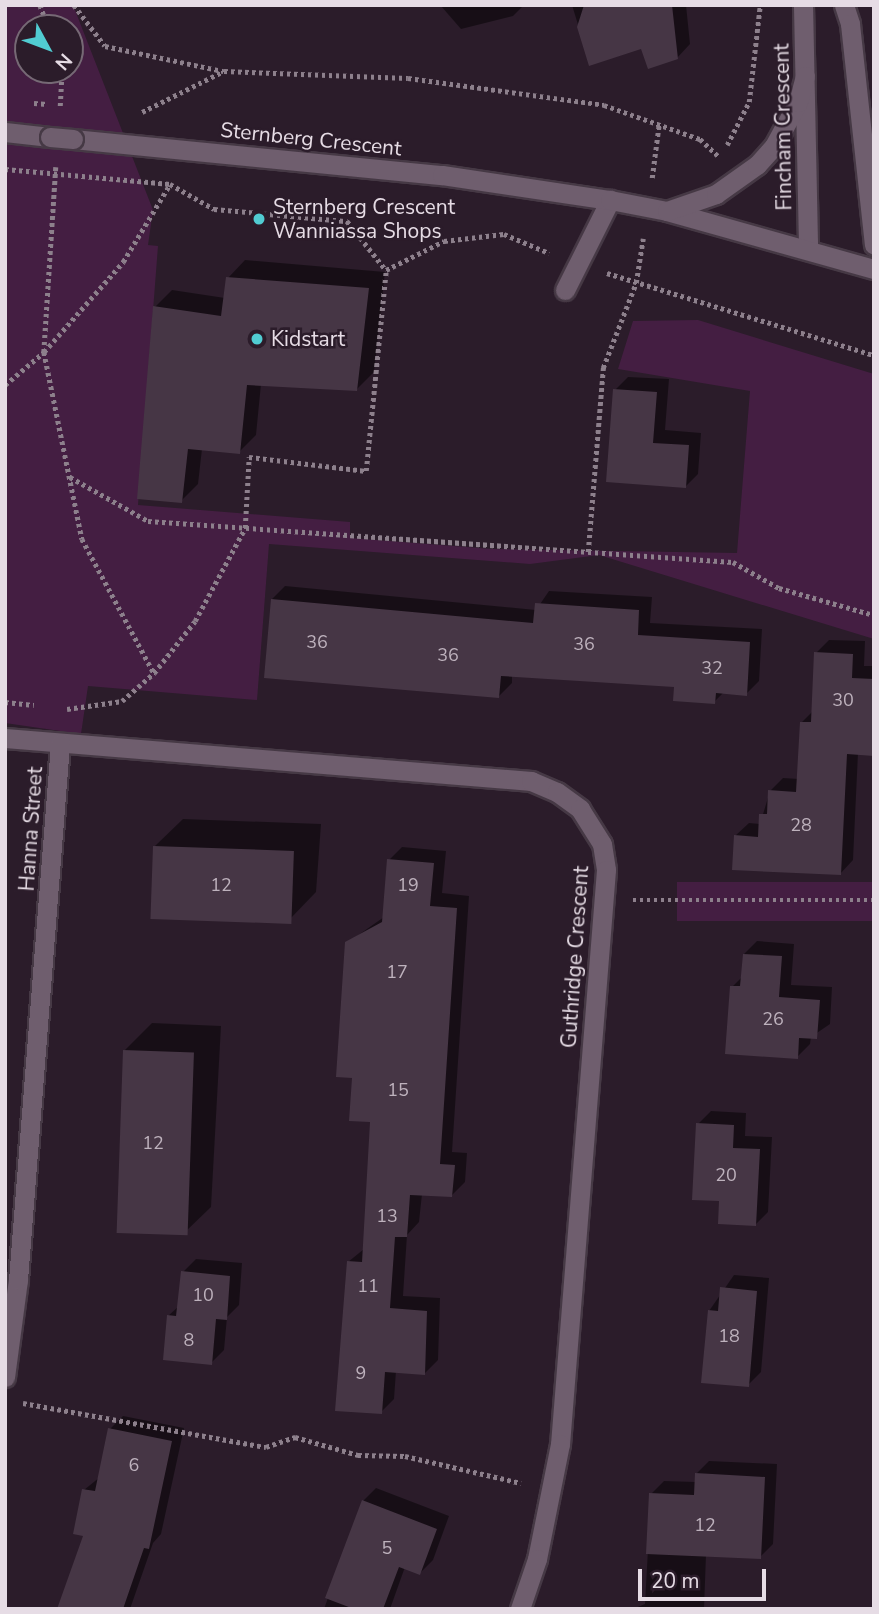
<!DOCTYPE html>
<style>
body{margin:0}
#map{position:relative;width:879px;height:1614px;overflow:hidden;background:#2b1c2a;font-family:"Nunito Sans",sans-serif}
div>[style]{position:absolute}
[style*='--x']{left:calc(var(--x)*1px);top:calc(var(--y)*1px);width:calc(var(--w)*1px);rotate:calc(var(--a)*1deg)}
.green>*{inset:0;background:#441e42;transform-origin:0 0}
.shadow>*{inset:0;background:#0007}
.building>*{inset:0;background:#463645;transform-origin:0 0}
.path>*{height:4.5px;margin-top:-2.25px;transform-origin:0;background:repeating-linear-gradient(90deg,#8d808c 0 3.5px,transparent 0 7px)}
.roads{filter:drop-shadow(2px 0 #463945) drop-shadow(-2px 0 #463945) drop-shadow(0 2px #463945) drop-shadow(0 -2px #463945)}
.service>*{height:19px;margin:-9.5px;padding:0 9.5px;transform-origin:9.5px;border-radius:9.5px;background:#6f5e6e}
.minor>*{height:19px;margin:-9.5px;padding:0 9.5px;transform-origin:9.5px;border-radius:9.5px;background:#6f5e6e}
.tertiary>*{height:19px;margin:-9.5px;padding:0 9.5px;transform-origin:9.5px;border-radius:9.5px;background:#6f5e6e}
.path-bridge>*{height:4.5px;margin-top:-2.25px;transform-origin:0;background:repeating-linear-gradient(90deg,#8d808c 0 3.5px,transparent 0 7px)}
.bridges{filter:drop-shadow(2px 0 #463945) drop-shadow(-2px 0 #463945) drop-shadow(0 2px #463945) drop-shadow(0 -2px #463945)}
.tertiary-bridge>*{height:19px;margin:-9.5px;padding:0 9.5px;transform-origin:9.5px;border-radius:9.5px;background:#6f5e6e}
.dots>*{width:19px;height:19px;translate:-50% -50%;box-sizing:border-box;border:4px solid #2b1c2a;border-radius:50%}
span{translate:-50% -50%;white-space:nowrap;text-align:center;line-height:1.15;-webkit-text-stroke:5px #2b1c2a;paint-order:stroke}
.number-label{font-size:18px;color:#beb2bd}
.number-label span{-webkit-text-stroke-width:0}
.street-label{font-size:21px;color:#e6dce5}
.poi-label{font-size:21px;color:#e6dce5}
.left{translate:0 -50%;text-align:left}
.frame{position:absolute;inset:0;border:7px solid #e6dce5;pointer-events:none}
.north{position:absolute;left:14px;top:14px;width:70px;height:70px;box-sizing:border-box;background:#2b1c2a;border:2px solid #766975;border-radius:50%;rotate:131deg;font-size:19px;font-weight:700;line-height:28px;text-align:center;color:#e6dce5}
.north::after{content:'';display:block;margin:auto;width:24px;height:32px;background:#51ccd2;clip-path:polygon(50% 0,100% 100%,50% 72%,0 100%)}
.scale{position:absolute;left:638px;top:1569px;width:128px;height:32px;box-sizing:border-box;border:4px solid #e6dce5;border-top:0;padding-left:9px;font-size:21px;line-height:24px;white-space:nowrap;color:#e6dce5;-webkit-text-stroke:5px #2b1c2a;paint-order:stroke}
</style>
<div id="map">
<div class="green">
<div style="clip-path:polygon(evenodd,5px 5px,73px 5px,153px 210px,148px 245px,158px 246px,138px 505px,350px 522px,350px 538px,492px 549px,737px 553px,750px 391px,618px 369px,633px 321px,698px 320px,874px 374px,874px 639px,599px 555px,530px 564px,269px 544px,257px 700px,88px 686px,81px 734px,5px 723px,5px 5px,28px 28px,70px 28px,70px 70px,28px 70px,28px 28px)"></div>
<div style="left:874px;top:882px;width:39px;height:197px;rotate:90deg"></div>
</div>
<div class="shadow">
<div style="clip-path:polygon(524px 5px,513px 16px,461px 29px,441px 6px)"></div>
<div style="clip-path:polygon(572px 5px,686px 5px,690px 44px,677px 58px,642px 47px,590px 64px)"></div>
<div style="clip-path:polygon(245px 260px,385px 272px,374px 372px,357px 389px,261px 384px,256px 435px,239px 452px,202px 449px,198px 484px,181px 501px,155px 307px,172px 290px,225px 298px,228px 278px)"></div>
<div style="clip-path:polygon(628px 377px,669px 379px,665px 430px,701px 433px,698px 474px,685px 487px,608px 481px,615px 390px)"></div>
<div style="clip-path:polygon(285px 586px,536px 610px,549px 591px,652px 597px,650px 623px,762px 629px,759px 681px,746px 694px,724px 692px,714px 702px,676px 685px,512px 675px,512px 683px,499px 696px,272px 599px)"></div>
<div style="clip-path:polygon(829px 640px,865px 641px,864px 666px,874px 666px,874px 754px,858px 753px,853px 860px,840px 874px,735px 836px,749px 823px,760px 824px,770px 791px,783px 778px,799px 779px,802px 722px,813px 711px,816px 653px)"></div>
<div style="clip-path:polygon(183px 819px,321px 824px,316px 892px,289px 920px,155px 846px)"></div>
<div style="clip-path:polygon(402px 847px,446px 851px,442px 893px,469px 896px,452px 1152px,467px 1153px,465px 1182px,452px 1195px,422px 1194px,419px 1222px,407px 1235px,403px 1296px,440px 1298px,438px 1360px,425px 1373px,396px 1371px,394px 1399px,381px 1412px,348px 1262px,364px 1249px,372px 1121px,354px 1077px,347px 943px,384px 917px,389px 860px)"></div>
<div style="clip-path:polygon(757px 941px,794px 944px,791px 985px,832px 987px,830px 1024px,811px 1037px,810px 1044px,797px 1057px,732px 987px,743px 976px,744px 954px)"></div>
<div style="clip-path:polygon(152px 1023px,221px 1026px,211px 1207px,183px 1234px,124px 1051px)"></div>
<div style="clip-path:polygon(711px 1111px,746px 1113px,745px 1136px,772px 1137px,768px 1212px,755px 1225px,721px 1200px,698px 1124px)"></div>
<div style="clip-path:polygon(196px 1259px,242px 1263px,239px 1305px,227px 1317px,224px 1350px,211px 1363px,168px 1316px,179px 1306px,183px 1272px)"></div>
<div style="clip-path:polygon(734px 1275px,769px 1278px,761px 1372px,748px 1385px,709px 1311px)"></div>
<div style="clip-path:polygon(123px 1416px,184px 1428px,161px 1534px,153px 1543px,130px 1609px,59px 1609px,85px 1534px,84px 1490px,100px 1477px,110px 1429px)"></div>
<div style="clip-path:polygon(709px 1461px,777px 1464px,773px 1544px,760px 1557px,706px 1555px,704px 1609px,633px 1609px,645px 1604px,651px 1494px,664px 1481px,696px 1482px,696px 1474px)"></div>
<div style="clip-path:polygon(376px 1488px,449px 1516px,433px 1560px,420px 1573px,405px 1567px,390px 1609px,324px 1609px,363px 1501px)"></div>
</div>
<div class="building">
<div style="clip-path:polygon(584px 5px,672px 5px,678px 59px,648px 69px,641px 49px,589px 66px,577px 27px)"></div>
<div style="clip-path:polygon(226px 277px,369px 288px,357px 391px,247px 385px,240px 454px,188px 449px,182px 503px,137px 499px,153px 306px,221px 316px)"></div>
<div style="clip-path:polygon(613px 389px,657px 392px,653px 443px,689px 445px,686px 488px,606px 482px)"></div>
<div style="clip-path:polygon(271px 599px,533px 623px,535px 603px,639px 610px,638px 635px,750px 642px,747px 696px,716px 693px,715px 704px,673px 701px,674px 687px,501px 676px,499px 698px,264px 678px)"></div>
<div style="clip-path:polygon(814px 652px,853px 654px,852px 678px,874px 679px,874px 756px,847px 754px,841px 875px,732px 870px,734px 835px,758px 837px,759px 814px,767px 814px,768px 790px,796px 792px,800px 722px,811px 722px)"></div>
<div style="left:153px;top:846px;width:141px;height:73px;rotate:2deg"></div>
<div style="clip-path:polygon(387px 859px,434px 863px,430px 906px,457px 908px,440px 1164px,455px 1165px,452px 1197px,410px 1195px,407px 1237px,395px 1237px,390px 1308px,427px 1311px,425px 1375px,385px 1372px,382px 1414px,335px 1411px,347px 1261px,362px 1262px,370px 1122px,349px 1121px,352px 1078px,336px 1077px,345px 942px,382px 922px)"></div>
<div style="clip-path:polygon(743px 954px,782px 956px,779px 997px,820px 1000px,817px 1039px,799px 1038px,798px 1059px,725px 1054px,730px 986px,740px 986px)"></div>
<div style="left:123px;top:1050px;width:71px;height:183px;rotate:2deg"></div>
<div style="clip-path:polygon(696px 1123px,734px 1125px,733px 1148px,760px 1149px,756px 1226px,718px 1224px,719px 1201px,692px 1200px)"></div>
<div style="clip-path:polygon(181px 1271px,230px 1276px,227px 1320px,216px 1319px,212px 1365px,163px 1360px,167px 1315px,176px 1316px)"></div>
<div style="clip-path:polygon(720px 1287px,757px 1291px,749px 1387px,701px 1383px,708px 1310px,718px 1311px)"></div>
<div style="clip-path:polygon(108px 1428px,172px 1441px,149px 1549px,144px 1548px,123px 1609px,57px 1609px,83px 1536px,73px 1534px,82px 1489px,95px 1491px)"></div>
<div style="clip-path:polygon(695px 1473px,765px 1477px,761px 1559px,646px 1554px,649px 1493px,694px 1495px)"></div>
<div style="clip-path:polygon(362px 1500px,437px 1529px,420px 1575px,399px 1567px,383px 1609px,354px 1609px,325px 1598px)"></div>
</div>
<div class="path">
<div style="--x:40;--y:5;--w:25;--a:69"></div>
<div style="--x:74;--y:5;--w:51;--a:52.9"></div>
<div style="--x:105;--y:46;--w:121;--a:12"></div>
<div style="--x:60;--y:106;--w:36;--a:-87"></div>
<div style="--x:142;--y:112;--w:92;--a:-26.6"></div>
<div style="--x:224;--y:71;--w:184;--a:2.2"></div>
<div style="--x:408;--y:78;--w:198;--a:7.8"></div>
<div style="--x:604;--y:105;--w:102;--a:19.5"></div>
<div style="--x:700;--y:139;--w:25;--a:43"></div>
<div style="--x:727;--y:145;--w:48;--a:-62.9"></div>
<div style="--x:749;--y:102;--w:98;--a:-83.5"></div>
<div style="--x:56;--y:167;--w:185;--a:93.7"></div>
<div style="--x:44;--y:352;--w:191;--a:78.5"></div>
<div style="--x:82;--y:539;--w:152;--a:61.8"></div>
<div style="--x:5;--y:169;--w:166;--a:5.2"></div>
<div style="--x:652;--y:178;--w:54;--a:-82.6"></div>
<div style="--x:607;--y:273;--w:279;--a:17.1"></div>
<div style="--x:5;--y:385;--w:51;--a:-40.2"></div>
<div style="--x:44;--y:352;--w:120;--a:-48.7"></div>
<div style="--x:123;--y:262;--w:91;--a:-58.9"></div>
<div style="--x:170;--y:184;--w:51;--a:29.6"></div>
<div style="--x:214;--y:209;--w:134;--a:5.2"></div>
<div style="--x:347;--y:221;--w:63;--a:51.5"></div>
<div style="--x:386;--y:270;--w:65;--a:-26.6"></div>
<div style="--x:444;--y:241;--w:60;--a:-6.7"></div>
<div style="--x:504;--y:234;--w:49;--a:22.9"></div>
<div style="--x:70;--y:477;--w:90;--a:29.4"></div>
<div style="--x:148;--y:521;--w:586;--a:4.01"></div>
<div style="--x:733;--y:562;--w:53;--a:29.5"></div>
<div style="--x:779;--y:588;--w:99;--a:15.9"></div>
<div style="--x:588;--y:552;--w:185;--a:-85.3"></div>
<div style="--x:603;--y:368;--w:91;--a:-68.8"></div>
<div style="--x:636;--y:283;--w:45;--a:-81"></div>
<div style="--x:5;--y:702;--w:29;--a:6"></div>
<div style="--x:67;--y:709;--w:56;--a:-8.3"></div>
<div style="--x:122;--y:701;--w:43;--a:-41.2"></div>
<div style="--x:154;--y:673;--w:66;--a:-51.7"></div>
<div style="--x:195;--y:621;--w:106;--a:-61.7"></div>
<div style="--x:245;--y:528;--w:71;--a:-86.8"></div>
<div style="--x:249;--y:457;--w:118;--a:6.8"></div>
<div style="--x:366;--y:471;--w:202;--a:-84.3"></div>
<div style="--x:633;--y:900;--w:241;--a:0"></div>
<div style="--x:23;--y:1403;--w:247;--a:10.3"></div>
<div style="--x:266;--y:1447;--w:31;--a:-19"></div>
<div style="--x:295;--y:1437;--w:66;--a:15.9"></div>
<div style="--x:358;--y:1455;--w:47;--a:1.2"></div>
<div style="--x:405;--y:1456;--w:119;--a:13.1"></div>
</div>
<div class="roads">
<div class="service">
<div style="--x:565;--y:290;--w:101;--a:-63.4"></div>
</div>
<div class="minor">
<div style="--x:803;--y:5;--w:243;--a:88.8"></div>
<div style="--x:844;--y:5;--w:20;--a:72"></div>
<div style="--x:850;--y:24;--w:222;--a:83.8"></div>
<div style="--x:5;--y:738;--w:528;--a:4.67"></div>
<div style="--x:531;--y:781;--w:28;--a:23"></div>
<div style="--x:557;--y:792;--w:29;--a:36"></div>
<div style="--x:580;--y:809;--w:41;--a:57.8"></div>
<div style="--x:602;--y:844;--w:26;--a:81"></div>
<div style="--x:606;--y:870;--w:576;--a:94.58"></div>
<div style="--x:560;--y:1444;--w:117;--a:101.3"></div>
<div style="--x:537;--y:1559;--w:53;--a:108.8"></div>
<div style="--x:5;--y:1377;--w:98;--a:-82.4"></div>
<div style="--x:18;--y:1280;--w:538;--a:-85.52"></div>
</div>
<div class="tertiary">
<div style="--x:5;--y:132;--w:45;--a:6.3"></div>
<div style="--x:73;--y:139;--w:371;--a:5.6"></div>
<div style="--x:442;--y:175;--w:170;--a:8.5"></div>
<div style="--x:610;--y:200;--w:58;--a:10.9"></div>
<div style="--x:667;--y:211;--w:215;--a:15.7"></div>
<div style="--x:667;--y:211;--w:52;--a:-19.1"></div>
<div style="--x:716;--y:194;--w:50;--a:-35.3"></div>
<div style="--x:757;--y:165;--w:25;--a:-48"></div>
<div style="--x:774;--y:146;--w:50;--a:-61.4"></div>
<div style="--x:798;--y:102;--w:27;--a:-75"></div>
</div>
</div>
<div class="path-bridge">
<div style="--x:34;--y:103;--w:13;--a:4"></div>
</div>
<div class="bridges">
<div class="tertiary-bridge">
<div style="--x:50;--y:137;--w:23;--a:5"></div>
</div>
</div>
<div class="dots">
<div style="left:259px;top:219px;background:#51ccd2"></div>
<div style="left:257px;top:339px;background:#51ccd2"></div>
</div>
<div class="number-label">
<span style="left:317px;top:642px">36</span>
<span style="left:584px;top:644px">36</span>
<span style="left:448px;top:655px">36</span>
<span style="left:712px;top:668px">32</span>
<span style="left:843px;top:700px">30</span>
<span style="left:801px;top:825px">28</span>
<span style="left:221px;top:885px">12</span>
<span style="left:408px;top:885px">19</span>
<span style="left:397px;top:972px">17</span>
<span style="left:773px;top:1019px">26</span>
<span style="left:398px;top:1090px">15</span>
<span style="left:153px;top:1143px">12</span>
<span style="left:726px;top:1175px">20</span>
<span style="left:387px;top:1216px">13</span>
<span style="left:368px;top:1286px">11</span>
<span style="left:203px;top:1295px">10</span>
<span style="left:729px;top:1336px">18</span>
<span style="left:189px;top:1340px">8</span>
<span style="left:361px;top:1373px">9</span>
<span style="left:134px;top:1465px">6</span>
<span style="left:705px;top:1525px">12</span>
<span style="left:387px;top:1548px">5</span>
</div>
<div class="street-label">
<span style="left:783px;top:127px;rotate:-91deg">Fincham Crescent</span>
<span style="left:311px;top:139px;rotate:6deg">Sternberg Crescent</span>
<span style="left:31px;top:829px;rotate:-86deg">Hanna Street</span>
<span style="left:575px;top:957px;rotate:-86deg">Guthridge Crescent</span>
</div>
<div class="poi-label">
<span class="left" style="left:273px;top:219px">Sternberg Crescent<br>Wanniassa Shops</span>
<span class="left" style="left:271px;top:339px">Kidstart</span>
</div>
<div class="frame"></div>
<div class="north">N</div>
<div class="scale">20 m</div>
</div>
